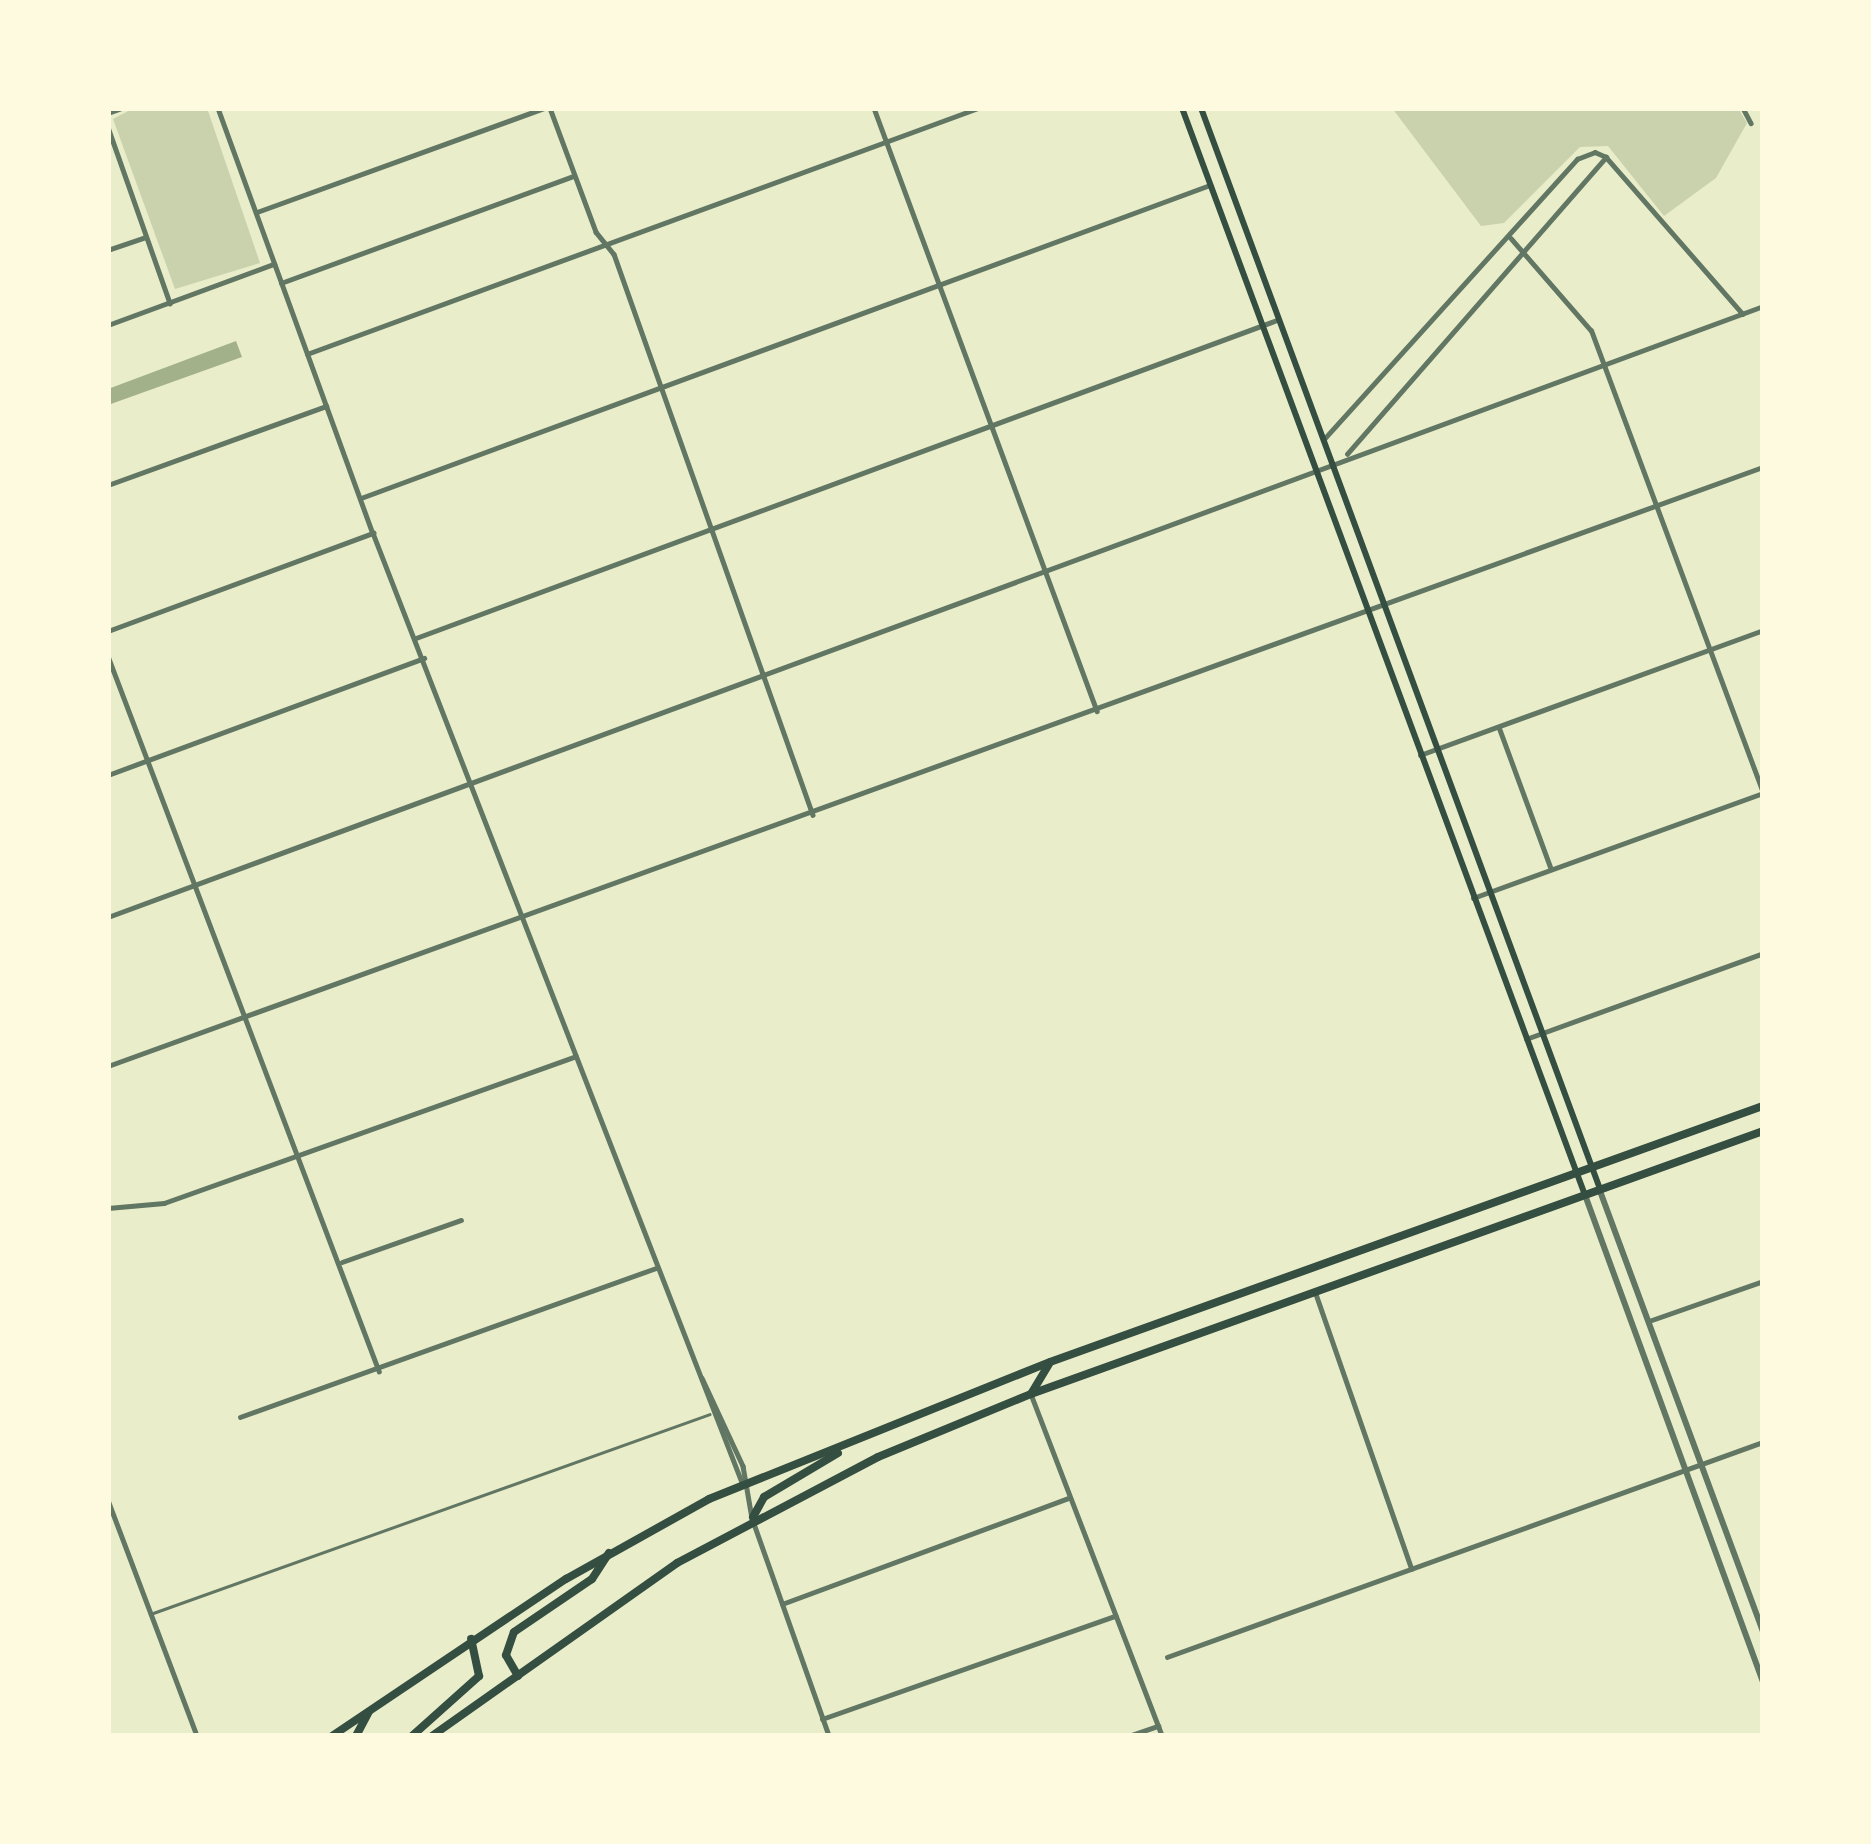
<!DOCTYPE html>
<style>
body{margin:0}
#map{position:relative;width:1871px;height:1844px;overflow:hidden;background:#e9edc9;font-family:Helvetica,sans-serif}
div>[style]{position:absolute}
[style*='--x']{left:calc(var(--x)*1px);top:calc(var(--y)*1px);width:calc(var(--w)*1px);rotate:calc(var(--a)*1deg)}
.green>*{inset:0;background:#cad2ad}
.water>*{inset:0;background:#a3b18a}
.service>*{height:3px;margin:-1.5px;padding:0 1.5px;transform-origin:1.5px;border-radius:1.5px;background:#617663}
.minor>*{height:4.5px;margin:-2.25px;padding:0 2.25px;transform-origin:2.25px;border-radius:2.25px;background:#617663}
.tertiary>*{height:6px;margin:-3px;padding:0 3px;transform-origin:3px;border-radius:3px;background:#617663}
.secondary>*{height:6px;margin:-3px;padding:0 3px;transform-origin:3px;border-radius:3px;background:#344e41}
.primary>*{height:8px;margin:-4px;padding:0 4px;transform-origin:4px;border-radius:4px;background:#344e41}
span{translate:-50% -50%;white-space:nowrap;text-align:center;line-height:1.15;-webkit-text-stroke:9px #fefae0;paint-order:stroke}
.frame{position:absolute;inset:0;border:111px solid #fefae0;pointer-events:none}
</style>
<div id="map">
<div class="green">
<div style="clip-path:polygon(134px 108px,207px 108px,260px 263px,175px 289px,113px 119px)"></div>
<div style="clip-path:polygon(1392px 108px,1738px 108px,1747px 123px,1716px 178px,1664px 216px,1608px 146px,1580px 147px,1504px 223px,1481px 226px)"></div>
</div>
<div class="water">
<div style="clip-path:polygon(236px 341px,242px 357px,108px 405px,108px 389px)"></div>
</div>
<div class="service">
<div style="--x:153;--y:1613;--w:591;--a:-19.66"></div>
</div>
<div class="minor">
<div style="--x:218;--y:108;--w:452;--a:70"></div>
<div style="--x:373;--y:533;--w:1021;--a:68.76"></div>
<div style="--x:550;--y:108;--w:132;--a:69.6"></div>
<div style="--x:596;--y:232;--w:28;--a:51"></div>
<div style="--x:614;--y:254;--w:595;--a:70.47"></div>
<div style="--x:874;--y:108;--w:643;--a:69.7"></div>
<div style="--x:1743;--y:108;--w:17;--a:62"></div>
<div style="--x:108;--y:113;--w:15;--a:-20"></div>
<div style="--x:108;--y:127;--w:187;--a:70.6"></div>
<div style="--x:1606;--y:157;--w:208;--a:48.9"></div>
<div style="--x:257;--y:212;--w:306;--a:-19.9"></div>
<div style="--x:108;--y:250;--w:40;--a:-18.9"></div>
<div style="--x:281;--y:283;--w:312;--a:-20.1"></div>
<div style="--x:108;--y:325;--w:177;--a:-20.2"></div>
<div style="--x:307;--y:354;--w:715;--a:-20.13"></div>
<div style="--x:1325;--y:438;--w:376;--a:-47.9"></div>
<div style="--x:1577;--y:159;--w:19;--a:-21"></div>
<div style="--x:1595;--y:152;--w:12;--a:24"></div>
<div style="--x:1347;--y:454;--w:394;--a:-48.9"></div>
<div style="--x:108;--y:485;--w:232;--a:-19.9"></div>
<div style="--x:361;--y:498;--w:905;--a:-20.24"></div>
<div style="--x:108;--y:631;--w:283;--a:-20.3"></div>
<div style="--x:416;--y:638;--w:918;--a:-20.27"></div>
<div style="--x:108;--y:656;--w:765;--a:69.24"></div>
<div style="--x:1499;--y:727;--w:150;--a:69.8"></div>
<div style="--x:1420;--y:755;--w:365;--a:-20"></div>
<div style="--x:108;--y:775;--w:337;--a:-20.3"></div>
<div style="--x:1473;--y:898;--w:308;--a:-19.9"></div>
<div style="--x:1763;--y:793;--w:493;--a:-110.4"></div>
<div style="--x:1591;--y:331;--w:122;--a:-131"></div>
<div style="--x:108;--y:917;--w:1764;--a:-20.26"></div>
<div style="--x:1526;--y:1039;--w:252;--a:-19.9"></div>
<div style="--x:108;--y:1066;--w:1760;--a:-19.9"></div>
<div style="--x:108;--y:1208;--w:56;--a:-5.1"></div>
<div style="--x:164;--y:1203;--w:437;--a:-19.6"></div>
<div style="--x:342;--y:1262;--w:126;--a:-19.4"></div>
<div style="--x:1316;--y:1294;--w:291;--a:70.8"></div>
<div style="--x:1649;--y:1321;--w:121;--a:-19.3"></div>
<div style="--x:702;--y:1378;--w:97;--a:65"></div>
<div style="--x:743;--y:1466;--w:53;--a:80.2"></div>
<div style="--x:752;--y:1518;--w:231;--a:70.5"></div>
<div style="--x:1031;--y:1394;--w:366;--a:69"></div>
<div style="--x:240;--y:1417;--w:443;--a:-19.7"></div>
<div style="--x:108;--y:1500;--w:252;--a:69.3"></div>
<div style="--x:782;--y:1604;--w:306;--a:-20.3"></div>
<div style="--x:1167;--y:1657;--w:634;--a:-19.84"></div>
<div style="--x:822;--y:1719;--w:311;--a:-19.4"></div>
<div style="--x:1129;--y:1736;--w:31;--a:-19"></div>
</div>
<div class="tertiary">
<div style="--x:1600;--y:1191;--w:470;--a:69.7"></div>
<div style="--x:1585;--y:1195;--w:519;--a:69.92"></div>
</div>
<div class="secondary">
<div style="--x:1182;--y:108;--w:1159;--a:69.66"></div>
<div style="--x:1201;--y:108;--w:1152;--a:69.74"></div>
</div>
<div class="primary">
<div style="--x:1031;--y:1394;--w:35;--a:-59"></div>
<div style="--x:753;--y:1517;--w:23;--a:-61"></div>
<div style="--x:764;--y:1497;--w:86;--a:-30.7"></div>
<div style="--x:518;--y:1676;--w:24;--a:-120"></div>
<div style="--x:506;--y:1655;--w:24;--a:-71"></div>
<div style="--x:514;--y:1632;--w:94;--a:-34.2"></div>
<div style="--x:592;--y:1579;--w:31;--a:-57"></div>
<div style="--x:332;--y:1736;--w:282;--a:-33.9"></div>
<div style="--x:566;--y:1579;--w:164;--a:-29.2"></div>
<div style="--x:709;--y:1499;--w:367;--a:-21.9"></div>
<div style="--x:1050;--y:1362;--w:758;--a:-19.75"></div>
<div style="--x:356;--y:1736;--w:27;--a:-62"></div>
<div style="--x:412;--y:1736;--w:90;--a:-41.8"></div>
<div style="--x:479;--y:1676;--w:38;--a:-102"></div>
<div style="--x:432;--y:1736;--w:300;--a:-35.2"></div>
<div style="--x:677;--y:1563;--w:227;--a:-27.8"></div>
<div style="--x:878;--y:1457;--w:165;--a:-22.4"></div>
<div style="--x:1031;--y:1394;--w:778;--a:-19.76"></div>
</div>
<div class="frame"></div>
</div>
